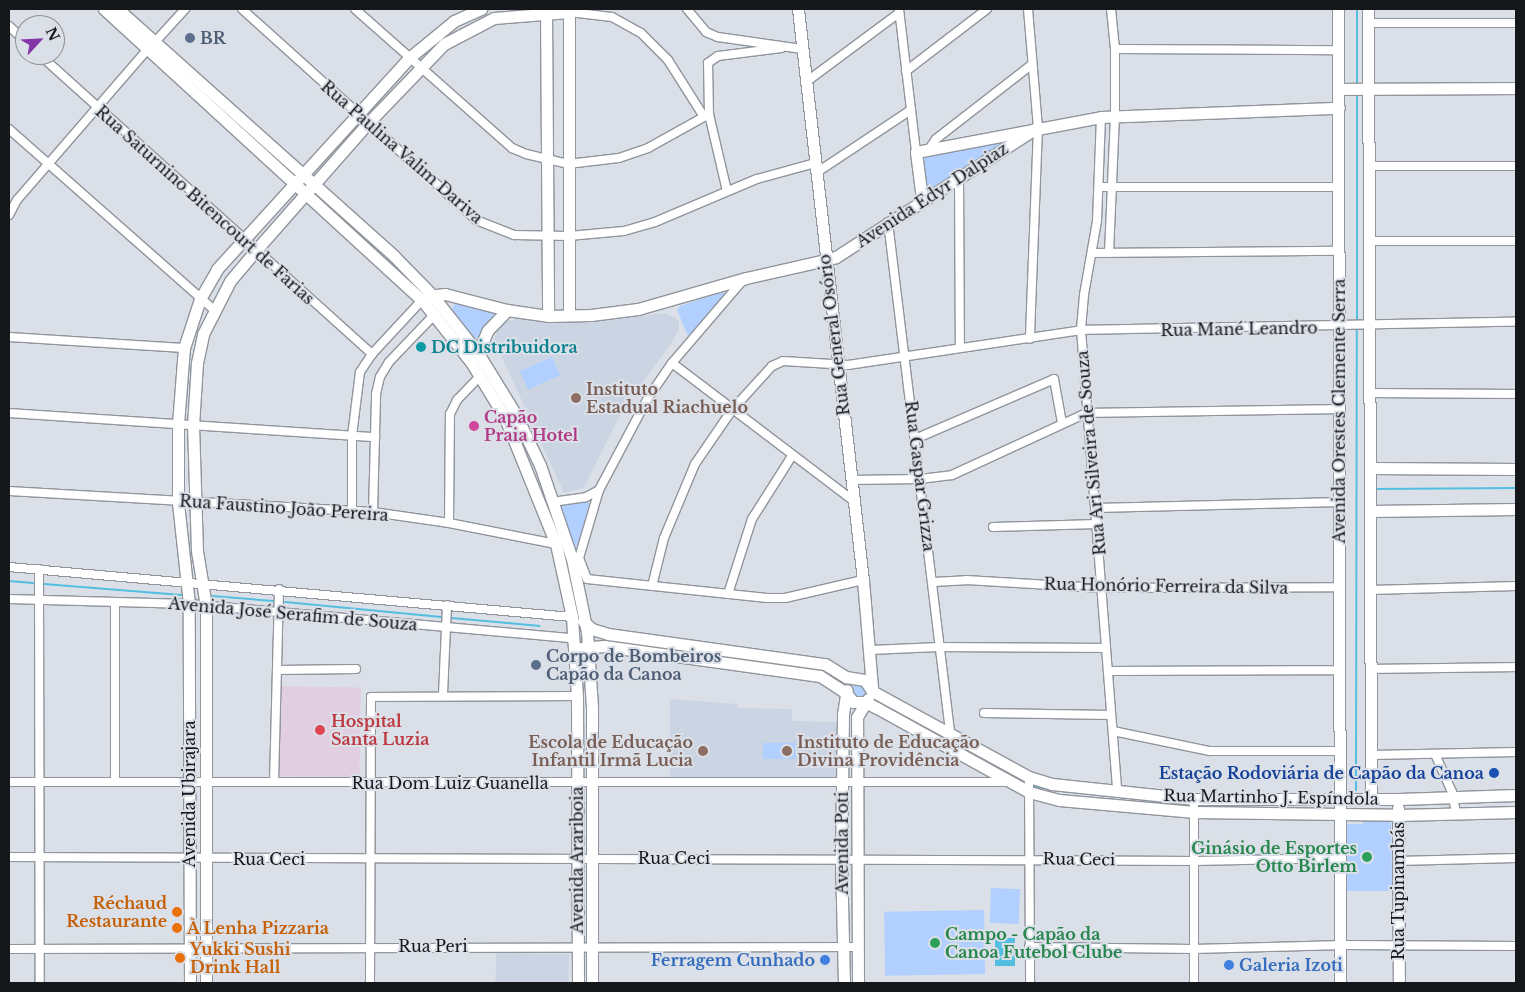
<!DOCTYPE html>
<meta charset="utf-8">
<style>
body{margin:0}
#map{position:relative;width:1525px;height:992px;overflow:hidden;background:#dbe0e8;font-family:"Libre Baskerville",serif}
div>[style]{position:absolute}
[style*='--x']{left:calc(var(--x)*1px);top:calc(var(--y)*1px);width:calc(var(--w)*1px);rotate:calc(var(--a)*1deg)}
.built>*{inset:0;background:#cbd4e2;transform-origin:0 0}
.medical>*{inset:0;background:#e1cfe1;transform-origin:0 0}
.green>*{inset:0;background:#b1d0ff;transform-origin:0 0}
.round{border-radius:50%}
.water>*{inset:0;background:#53bfe0;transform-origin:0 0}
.stream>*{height:2px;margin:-1px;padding:0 1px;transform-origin:1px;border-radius:1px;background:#53bfe0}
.roads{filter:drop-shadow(1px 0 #90959c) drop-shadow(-1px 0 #90959c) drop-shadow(0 1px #90959c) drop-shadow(0 -1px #90959c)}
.street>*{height:8px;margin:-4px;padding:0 4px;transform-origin:4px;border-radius:4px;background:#fff}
.secondary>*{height:11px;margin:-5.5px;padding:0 5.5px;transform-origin:5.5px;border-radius:5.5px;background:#fff}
.dots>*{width:14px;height:14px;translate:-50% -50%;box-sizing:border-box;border:2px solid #dbe0e8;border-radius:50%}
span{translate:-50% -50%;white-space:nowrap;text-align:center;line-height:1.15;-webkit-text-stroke:4px #dbe0e8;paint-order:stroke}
.service-label{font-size:16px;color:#4e5e75;font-weight:700}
.left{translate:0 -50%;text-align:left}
.street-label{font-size:16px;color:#15171a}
.culture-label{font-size:16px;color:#0d838f;font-weight:700}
.education-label{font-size:16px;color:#785e54;font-weight:700}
.right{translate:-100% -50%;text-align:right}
.hotel-label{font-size:16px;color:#b23c85;font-weight:700}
.health-label{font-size:16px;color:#be3a42;font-weight:700}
.transit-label{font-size:16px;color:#164399;font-weight:700}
.leisure-label{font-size:16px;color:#27864d;font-weight:700}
.food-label{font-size:16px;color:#c56008;font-weight:700}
.shop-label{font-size:16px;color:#366cbe;font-weight:700}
.frame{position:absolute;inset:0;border:10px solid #15171a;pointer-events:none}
.north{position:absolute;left:15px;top:15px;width:50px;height:50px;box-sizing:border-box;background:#dbe0e8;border:1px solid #8c9096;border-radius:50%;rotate:65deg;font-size:14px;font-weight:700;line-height:20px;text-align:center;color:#15171a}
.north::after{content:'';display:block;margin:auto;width:18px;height:22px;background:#8536a6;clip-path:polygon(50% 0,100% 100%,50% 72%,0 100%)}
</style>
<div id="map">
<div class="built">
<div style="clip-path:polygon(665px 313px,679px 320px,679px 329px,672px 342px,621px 413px,584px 488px,564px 493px,494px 340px,498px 328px,507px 321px,523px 318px,589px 323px)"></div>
<div style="clip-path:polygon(670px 699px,737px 704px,737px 708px,792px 709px,792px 721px,837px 722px,838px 779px,670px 778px)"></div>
<div style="left:496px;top:953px;width:73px;height:30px;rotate:1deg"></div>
</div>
<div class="medical">
<div style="left:280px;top:686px;width:81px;height:90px;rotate:1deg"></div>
</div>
<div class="green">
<div style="clip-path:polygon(1017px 135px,925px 194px,922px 155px)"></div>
<div style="clip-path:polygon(722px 292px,725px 294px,688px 336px,677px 310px,680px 306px)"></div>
<div style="clip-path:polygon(457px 301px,493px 310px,494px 315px,478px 339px,471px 336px,451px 310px)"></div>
<div style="left:552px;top:357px;width:20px;height:35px;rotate:66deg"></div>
<div style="clip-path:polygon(588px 502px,591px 505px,580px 544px,574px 546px,560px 506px)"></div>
<div class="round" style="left:852px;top:684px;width:14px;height:14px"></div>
<div style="left:763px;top:743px;width:33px;height:16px"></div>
<div style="clip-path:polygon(1363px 817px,1391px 820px,1392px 891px,1343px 891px,1343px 824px,1363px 824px)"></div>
<div style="left:991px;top:888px;width:29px;height:35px;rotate:2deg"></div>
<div style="left:984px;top:910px;width:64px;height:100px;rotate:89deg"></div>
</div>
<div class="water">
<div style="left:995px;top:938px;width:20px;height:28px"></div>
</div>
<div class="stream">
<div style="--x:1357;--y:84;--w:75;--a:-90"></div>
<div style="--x:1357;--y:321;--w:227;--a:-90"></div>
<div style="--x:1375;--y:489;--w:141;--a:-0.4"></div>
<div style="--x:9;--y:581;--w:24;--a:5"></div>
<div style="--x:44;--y:584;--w:138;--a:4.6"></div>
<div style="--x:212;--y:596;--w:61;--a:4.7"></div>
<div style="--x:285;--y:602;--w:157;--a:5.5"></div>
<div style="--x:452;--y:618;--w:88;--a:5.2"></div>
<div style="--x:828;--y:675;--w:16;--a:22"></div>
<div style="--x:898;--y:713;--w:115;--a:27.9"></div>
<div style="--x:1033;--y:786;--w:17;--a:10"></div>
<div style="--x:1060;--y:790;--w:123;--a:6.1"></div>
<div style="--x:1356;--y:790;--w:464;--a:-89.9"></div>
<div style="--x:1200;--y:805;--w:43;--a:0"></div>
</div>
<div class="roads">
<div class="street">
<div style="--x:242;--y:9;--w:315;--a:42"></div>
<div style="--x:476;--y:220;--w:41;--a:21.5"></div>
<div style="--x:514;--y:235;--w:55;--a:1"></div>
<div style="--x:569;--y:236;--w:55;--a:-5.2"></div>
<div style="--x:624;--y:231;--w:32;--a:-16"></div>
<div style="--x:655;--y:222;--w:111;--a:-22.9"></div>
<div style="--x:757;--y:179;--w:60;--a:-15.4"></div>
<div style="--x:355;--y:9;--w:210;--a:41.5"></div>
<div style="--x:512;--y:148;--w:15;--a:23"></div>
<div style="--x:526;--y:154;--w:43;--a:13.4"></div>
<div style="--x:568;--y:164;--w:51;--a:-6.7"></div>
<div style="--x:619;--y:158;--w:31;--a:-19"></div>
<div style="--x:648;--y:148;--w:70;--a:-29.1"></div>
<div style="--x:687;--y:9;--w:30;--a:50"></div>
<div style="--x:706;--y:32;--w:13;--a:23"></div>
<div style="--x:718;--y:37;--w:85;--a:8.1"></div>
<div style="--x:899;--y:9;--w:144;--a:83.2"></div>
<div style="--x:1028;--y:9;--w:118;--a:85.2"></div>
<div style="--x:1038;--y:127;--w:212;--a:92.2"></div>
<div style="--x:569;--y:12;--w:43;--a:6.6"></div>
<div style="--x:612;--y:17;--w:33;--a:29"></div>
<div style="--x:641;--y:33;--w:38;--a:45"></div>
<div style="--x:668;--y:60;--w:67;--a:57.7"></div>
<div style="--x:1368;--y:23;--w:148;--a:0"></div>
<div style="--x:9;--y:26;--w:22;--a:43"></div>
<div style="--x:155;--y:42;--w:45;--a:-47.7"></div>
<div style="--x:1115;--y:49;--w:223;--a:0.3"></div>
<div style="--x:40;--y:55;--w:447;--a:42"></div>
<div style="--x:906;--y:71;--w:102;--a:-37.4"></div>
<div style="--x:806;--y:82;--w:116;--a:-36.6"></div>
<div style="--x:1101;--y:117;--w:104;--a:92.2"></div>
<div style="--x:1097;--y:221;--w:75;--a:100"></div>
<div style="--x:1084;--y:295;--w:35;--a:95"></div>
<div style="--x:1081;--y:330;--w:462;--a:85.5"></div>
<div style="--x:9;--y:129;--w:272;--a:41.4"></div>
<div style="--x:929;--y:149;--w:12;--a:-55"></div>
<div style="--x:936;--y:139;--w:120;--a:-37.9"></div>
<div style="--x:1370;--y:166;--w:146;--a:0"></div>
<div style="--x:816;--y:173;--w:114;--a:-33.6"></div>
<div style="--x:959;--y:176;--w:171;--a:89.7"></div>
<div style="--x:1099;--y:187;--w:240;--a:0"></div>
<div style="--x:727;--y:191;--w:79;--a:-103.2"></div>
<div style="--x:709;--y:114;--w:51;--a:-91.1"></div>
<div style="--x:708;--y:63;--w:12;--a:-35"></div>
<div style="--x:718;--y:56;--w:64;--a:-7.1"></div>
<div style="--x:9;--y:215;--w:17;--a:-62"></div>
<div style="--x:17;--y:200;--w:200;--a:-49.1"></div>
<div style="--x:888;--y:222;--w:513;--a:83.06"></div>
<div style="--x:1370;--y:241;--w:146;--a:0"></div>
<div style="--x:1094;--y:253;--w:245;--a:-0.5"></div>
<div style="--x:1109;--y:253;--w:138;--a:-87.5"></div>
<div style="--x:1115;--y:115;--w:66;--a:-90"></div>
<div style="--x:1115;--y:49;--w:40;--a:-95.7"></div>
<div style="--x:9;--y:337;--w:175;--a:3.6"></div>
<div style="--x:672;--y:363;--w:228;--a:37.2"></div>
<div style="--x:1371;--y:393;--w:145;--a:0.4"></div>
<div style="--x:9;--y:413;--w:367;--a:3.8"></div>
<div style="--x:915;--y:439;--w:151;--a:-23.3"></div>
<div style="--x:1054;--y:379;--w:45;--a:79.7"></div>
<div style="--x:851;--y:480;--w:69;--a:-0.8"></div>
<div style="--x:920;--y:479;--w:32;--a:-7"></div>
<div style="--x:952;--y:475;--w:149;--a:-24.7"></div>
<div style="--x:1087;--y:413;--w:252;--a:-0.9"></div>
<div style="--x:9;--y:491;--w:365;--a:3.3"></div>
<div style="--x:373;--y:512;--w:77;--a:8.2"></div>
<div style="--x:449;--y:523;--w:109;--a:11.1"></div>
<div style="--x:552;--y:502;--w:34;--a:-8"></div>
<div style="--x:586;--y:497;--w:15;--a:-28"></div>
<div style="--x:1096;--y:508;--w:244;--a:-1.4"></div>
<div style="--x:352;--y:511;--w:75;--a:-90"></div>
<div style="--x:352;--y:436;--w:64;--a:-82.9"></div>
<div style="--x:360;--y:372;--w:22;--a:-56"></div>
<div style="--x:372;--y:354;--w:74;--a:-47.2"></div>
<div style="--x:373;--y:512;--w:118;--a:-88.5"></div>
<div style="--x:376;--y:394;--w:17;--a:-77"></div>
<div style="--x:380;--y:377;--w:17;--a:-59"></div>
<div style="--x:389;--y:362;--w:66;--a:-46.2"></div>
<div style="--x:449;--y:523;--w:109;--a:-89.5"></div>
<div style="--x:450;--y:414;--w:16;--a:-63"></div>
<div style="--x:457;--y:400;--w:33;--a:-46"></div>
<div style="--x:993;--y:527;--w:105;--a:-1.6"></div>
<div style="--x:579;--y:558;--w:22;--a:69"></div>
<div style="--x:587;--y:579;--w:181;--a:6"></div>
<div style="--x:767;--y:598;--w:18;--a:0"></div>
<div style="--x:785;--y:598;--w:80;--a:-13"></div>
<div style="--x:572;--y:559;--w:7;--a:-8"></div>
<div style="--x:579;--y:558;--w:71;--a:-73.6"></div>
<div style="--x:599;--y:490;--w:104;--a:-62"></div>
<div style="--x:648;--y:398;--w:42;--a:-55.6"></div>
<div style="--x:672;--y:363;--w:111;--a:-49.4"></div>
<div style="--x:9;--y:567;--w:565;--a:5.08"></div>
<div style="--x:39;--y:569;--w:414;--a:89.9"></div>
<div style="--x:933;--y:582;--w:33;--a:-3"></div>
<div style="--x:966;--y:580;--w:136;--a:3.4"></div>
<div style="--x:1102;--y:588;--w:237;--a:-0.2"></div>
<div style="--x:652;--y:586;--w:49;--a:-76"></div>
<div style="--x:664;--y:538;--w:80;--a:-67.3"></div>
<div style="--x:695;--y:464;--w:65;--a:-55.6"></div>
<div style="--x:732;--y:410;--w:59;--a:-47.7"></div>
<div style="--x:772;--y:366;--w:12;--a:-24"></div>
<div style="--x:783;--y:361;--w:65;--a:3.5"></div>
<div style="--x:848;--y:365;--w:236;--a:-8.5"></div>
<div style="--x:1081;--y:330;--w:435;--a:-1.1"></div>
<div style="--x:1370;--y:590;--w:146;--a:-1.6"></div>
<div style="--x:728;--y:594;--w:79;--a:-72.3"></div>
<div style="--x:752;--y:519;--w:75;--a:-57.6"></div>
<div style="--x:9;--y:599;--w:180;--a:1.6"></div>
<div style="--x:189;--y:604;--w:382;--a:5.1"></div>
<div style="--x:569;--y:638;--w:6;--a:39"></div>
<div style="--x:870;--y:650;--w:69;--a:-2.5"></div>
<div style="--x:939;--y:647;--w:167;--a:0.3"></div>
<div style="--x:1371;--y:669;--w:145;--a:-0.8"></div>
<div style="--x:277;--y:670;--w:79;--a:-0.7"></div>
<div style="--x:1108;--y:671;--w:231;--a:-0.2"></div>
<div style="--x:443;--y:694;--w:89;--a:-87.4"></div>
<div style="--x:984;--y:713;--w:127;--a:0.9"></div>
<div style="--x:1113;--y:731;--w:99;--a:11.7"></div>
<div style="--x:1210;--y:751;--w:130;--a:0"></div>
<div style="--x:1435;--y:754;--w:42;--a:65.9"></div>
<div style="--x:1452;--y:792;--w:21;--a:79"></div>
<div style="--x:1372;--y:755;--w:144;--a:-1.2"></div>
<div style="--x:1029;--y:777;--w:206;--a:89.7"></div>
<div style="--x:9;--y:782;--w:999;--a:0"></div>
<div style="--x:115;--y:782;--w:180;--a:-90"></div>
<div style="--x:274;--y:782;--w:193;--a:-88.5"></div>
<div style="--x:9;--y:857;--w:1186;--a:0.19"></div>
<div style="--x:1195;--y:861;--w:144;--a:-1.2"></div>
<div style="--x:1398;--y:861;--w:118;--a:-1.5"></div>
<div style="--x:1029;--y:947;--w:164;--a:0.7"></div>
<div style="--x:1193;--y:949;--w:151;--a:-1.5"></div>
<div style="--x:1344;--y:945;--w:172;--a:0.3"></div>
<div style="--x:9;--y:949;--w:848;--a:-0.14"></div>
<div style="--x:370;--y:983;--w:286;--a:-89.8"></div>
<div style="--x:371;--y:697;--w:206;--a:-0.3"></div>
<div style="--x:1194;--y:983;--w:184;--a:-90"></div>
</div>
<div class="secondary">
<div style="--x:104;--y:9;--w:431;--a:42.5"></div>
<div style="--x:422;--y:300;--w:79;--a:51.7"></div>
<div style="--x:471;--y:362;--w:66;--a:58.7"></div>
<div style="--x:505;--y:418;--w:136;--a:68"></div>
<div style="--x:556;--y:544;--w:75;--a:77.6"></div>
<div style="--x:572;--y:617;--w:79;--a:86.4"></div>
<div style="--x:577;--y:696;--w:287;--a:89.8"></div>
<div style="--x:118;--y:9;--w:370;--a:41.8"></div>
<div style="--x:394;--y:256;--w:54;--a:45.7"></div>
<div style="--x:432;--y:295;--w:74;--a:51.6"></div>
<div style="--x:478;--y:353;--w:73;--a:58.5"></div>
<div style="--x:516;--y:415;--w:55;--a:64.4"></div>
<div style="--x:540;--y:465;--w:99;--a:71.2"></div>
<div style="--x:572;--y:559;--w:75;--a:78.4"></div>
<div style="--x:587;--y:632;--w:76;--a:86.2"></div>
<div style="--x:592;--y:708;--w:275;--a:90"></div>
<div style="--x:546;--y:9;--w:307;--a:89.6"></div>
<div style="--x:569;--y:9;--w:306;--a:90"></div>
<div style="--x:798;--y:9;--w:575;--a:83.51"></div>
<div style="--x:863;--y:580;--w:108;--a:85.2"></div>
<div style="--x:1338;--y:9;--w:974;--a:89.88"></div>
<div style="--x:1368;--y:9;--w:790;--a:89.78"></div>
<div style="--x:1339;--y:89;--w:177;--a:-0.3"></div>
<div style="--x:922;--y:199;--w:47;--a:-97.3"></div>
<div style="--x:916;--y:152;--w:188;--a:-10.7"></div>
<div style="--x:1101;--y:117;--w:238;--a:-2.2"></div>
<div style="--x:428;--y:296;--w:17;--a:-7"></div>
<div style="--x:445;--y:294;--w:64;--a:14.5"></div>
<div style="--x:507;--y:310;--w:41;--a:8.3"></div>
<div style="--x:548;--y:316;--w:43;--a:-1.3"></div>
<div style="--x:591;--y:315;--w:47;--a:-7.3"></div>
<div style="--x:638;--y:309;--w:112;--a:-16"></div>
<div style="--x:746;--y:278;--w:81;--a:-12.8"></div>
<div style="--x:825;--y:260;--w:11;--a:-15"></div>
<div style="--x:836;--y:257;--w:240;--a:-32.8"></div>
<div style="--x:478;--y:353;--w:25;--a:-67"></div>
<div style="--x:488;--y:330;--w:28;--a:-46"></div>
<div style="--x:1371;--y:468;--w:145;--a:0.4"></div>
<div style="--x:1371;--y:511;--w:145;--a:-0.8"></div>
<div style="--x:583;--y:621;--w:12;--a:42"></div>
<div style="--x:592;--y:629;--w:17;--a:17"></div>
<div style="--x:608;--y:634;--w:219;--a:7.9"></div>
<div style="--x:825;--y:664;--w:25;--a:32"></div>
<div style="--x:846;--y:677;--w:19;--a:9"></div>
<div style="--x:865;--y:680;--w:13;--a:58"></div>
<div style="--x:872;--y:691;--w:179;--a:28.7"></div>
<div style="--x:1029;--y:777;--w:24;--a:17"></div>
<div style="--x:1052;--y:784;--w:143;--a:6"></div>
<div style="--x:1194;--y:799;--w:205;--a:0"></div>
<div style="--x:1399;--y:799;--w:117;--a:-2"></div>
<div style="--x:581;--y:648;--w:23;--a:-5"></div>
<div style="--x:604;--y:646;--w:218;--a:7.9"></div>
<div style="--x:820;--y:676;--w:31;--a:33"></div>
<div style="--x:846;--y:693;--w:11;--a:52"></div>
<div style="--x:853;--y:702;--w:12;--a:0"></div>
<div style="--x:865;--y:702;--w:13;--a:27"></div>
<div style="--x:877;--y:708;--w:174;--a:28.9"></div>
<div style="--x:1029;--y:792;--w:31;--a:15"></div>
<div style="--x:1059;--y:800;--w:136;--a:5.1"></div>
<div style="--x:1194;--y:812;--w:204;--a:0.8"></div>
<div style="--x:1398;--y:815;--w:118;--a:-1.5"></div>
<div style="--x:1398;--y:808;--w:175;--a:89.7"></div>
<div style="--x:190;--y:983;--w:379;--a:-90.2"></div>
<div style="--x:189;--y:604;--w:103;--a:-96.2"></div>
<div style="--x:178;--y:502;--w:78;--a:-90"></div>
<div style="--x:178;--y:424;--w:76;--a:-85.5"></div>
<div style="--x:184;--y:348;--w:52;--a:-71.9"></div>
<div style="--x:200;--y:299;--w:34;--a:-60"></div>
<div style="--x:217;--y:269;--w:285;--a:-47.7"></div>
<div style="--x:409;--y:58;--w:58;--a:-39.4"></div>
<div style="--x:454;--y:21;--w:30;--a:-24"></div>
<div style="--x:206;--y:983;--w:377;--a:-90"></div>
<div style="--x:206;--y:606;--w:56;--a:-99.3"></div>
<div style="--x:197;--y:551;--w:125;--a:-91.8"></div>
<div style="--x:193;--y:426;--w:63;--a:-86.4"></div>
<div style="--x:197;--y:363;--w:30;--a:-78"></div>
<div style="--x:203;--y:334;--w:59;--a:-63"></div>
<div style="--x:230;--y:281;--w:40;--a:-50"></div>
<div style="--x:256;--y:250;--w:169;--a:-48.6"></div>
<div style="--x:368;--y:123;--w:110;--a:-46.1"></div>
<div style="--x:444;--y:44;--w:56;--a:-27.5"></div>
<div style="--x:494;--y:18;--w:75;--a:-4.6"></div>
<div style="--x:844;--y:983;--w:123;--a:-91.4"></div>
<div style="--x:841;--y:860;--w:146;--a:-89.2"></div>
<div style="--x:843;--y:714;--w:24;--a:-81"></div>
<div style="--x:858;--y:983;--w:266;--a:-90.2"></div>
<div style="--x:857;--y:717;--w:21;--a:-59"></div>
</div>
</div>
<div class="dots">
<div style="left:190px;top:38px;background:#5c6f8a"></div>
<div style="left:421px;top:347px;background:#0f9aa8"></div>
<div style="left:576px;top:398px;background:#8d6e63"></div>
<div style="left:474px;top:426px;background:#d1479c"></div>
<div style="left:536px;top:665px;background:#5c6f8a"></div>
<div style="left:320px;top:730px;background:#e0444e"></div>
<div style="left:703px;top:751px;background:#8d6e63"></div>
<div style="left:787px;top:751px;background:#8d6e63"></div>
<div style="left:1494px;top:773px;background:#1a4fb4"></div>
<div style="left:1367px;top:857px;background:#2e9e5b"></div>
<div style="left:177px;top:912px;background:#e8710a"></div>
<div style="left:177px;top:928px;background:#e8710a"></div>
<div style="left:935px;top:943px;background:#2e9e5b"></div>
<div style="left:180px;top:958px;background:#e8710a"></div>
<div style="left:825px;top:960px;background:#3f7fe0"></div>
<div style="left:1229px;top:965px;background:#3f7fe0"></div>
</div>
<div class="service-label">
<span class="left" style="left:200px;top:38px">BR</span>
<span class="left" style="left:546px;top:665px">Corpo de Bombeiros<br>Capão da Canoa</span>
</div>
<div class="street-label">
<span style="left:402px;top:152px;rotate:41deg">Rua Paulina Valim Dariva</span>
<span style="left:932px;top:195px;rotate:-33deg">Avenida Edyr Dalpiaz</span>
<span style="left:205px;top:205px;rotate:42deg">Rua Saturnino Bitencourt de Farias</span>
<span style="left:1239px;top:329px;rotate:-1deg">Rua Mané Leandro</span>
<span style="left:834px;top:335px;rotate:-97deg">Rua General Osório</span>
<span style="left:1339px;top:411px;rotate:-90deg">Avenida Orestes Clemente Serra</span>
<span style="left:1091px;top:453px;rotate:-95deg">Rua Ari Silveira de Souza</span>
<span style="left:920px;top:476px;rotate:83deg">Rua Gaspar Grizza</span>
<span style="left:284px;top:508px;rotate:4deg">Rua Faustino João Pereira</span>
<span style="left:1166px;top:586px;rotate:1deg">Rua Honório Ferreira da Silva</span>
<span style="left:293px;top:614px;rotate:5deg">Avenida José Serafim de Souza</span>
<span style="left:450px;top:783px">Rua Dom Luiz Guanella</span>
<span style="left:189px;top:794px;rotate:-90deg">Avenida Ubirajara</span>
<span style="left:1271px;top:797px;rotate:1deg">Rua Martinho J. Espíndola</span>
<span style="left:842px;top:843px;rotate:-90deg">Avenida Poti</span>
<span style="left:674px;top:858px">Rua Ceci</span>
<span style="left:269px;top:859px">Rua Ceci</span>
<span style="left:1079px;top:859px;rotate:1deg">Rua Ceci</span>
<span style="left:577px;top:860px;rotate:-90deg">Avenida Arariboia</span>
<span style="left:1398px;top:891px;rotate:-90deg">Rua Tupinambás</span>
<span style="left:433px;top:946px">Rua Peri</span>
</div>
<div class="culture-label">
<span class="left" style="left:431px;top:347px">DC Distribuidora</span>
</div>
<div class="education-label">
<span class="left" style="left:586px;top:398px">Instituto<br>Estadual Riachuelo</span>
<span class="right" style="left:693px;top:751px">Escola de Educação<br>Infantil Irmã Lucia</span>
<span class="left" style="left:797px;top:751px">Instituto de Educação<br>Divina Providência</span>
</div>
<div class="hotel-label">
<span class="left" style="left:484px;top:426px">Capão<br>Praia Hotel</span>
</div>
<div class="health-label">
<span class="left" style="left:331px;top:730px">Hospital<br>Santa Luzia</span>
</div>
<div class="transit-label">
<span class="right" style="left:1484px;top:773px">Estação Rodoviária de Capão da Canoa</span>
</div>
<div class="leisure-label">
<span class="right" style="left:1357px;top:857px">Ginásio de Esportes<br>Otto Birlem</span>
<span class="left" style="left:945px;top:943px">Campo - Capão da<br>Canoa Futebol Clube</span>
</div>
<div class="food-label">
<span class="right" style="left:167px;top:912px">Réchaud<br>Restaurante</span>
<span class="left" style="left:187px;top:928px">À Lenha Pizzaria</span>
<span class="left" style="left:190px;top:958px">Yukki Sushi<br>Drink Hall</span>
</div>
<div class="shop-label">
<span class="right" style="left:815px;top:960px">Ferragem Cunhado</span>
<span class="left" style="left:1239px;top:965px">Galeria Izoti</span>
</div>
<div class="frame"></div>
<div class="north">N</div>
</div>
